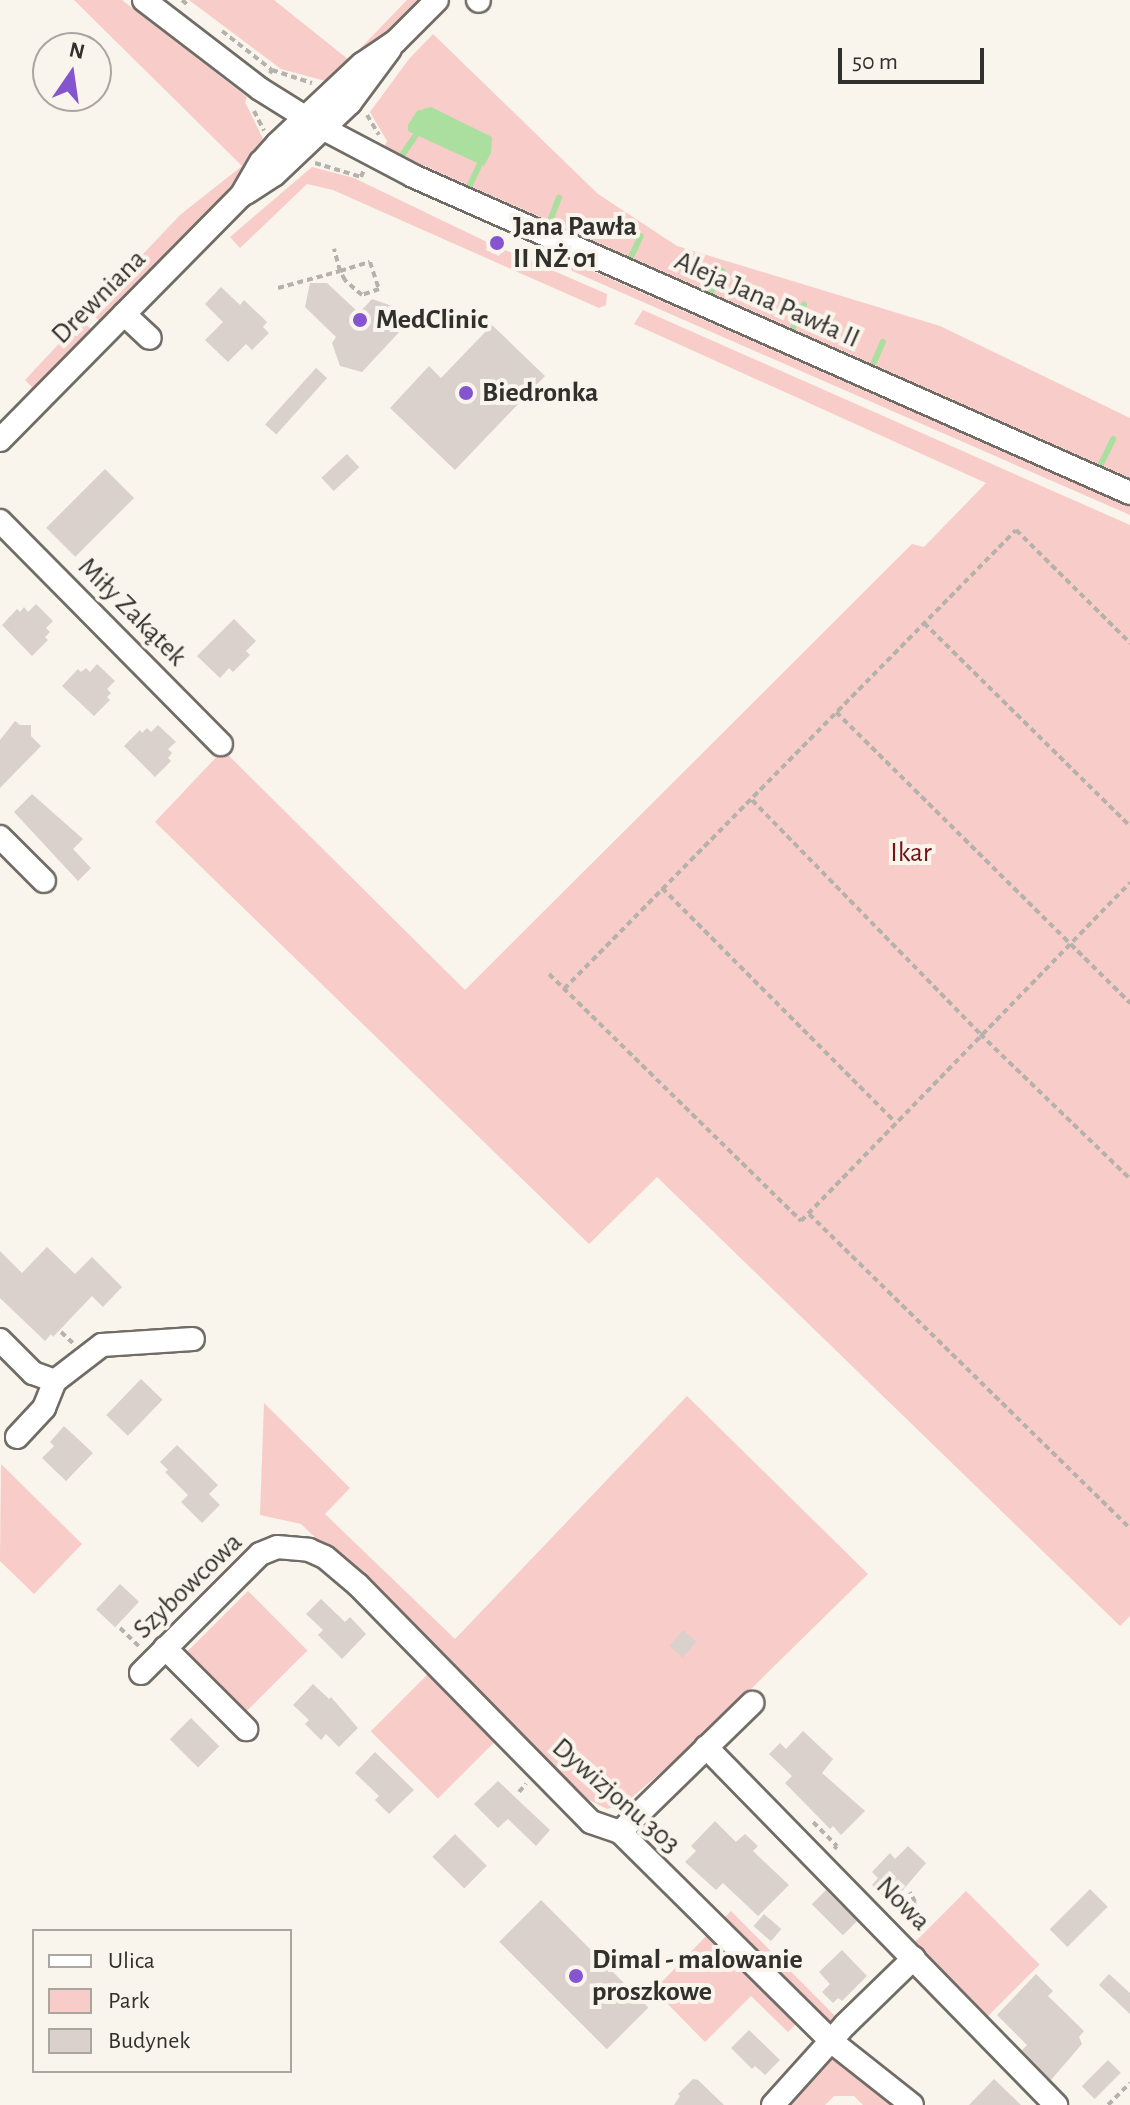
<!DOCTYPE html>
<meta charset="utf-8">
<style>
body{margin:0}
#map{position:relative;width:1130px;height:2105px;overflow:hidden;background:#f9f4ec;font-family:"Alegreya Sans",sans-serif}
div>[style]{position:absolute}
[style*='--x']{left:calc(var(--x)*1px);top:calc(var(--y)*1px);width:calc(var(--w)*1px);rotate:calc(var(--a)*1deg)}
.green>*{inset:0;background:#f8ccc8;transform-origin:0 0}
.water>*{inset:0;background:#abdfa0}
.stream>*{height:6px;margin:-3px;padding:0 3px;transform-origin:3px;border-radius:3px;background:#abdfa0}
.building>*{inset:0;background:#dad1cc;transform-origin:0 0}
.path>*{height:4px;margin-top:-2px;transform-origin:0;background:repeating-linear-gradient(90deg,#b5b1ab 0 6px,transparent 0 10px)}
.roads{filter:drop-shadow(2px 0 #716d66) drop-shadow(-2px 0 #716d66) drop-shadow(0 2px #716d66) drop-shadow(0 -2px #716d66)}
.minor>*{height:22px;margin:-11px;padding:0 11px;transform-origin:11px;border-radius:11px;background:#fff}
.dots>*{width:22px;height:22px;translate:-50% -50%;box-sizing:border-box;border:4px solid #f9f4ec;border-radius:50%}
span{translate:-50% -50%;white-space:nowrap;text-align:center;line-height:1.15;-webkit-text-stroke:8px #f9f4ec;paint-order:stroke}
.poi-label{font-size:28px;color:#32302d;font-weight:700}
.left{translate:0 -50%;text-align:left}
.street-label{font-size:28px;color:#32302d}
.park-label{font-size:28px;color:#741217}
.legend{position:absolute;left:32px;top:1929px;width:260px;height:144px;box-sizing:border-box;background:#f9f4ec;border:2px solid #a9a6a0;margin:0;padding:10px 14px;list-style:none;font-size:24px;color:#32302d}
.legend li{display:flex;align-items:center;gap:16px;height:40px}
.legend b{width:40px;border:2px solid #a9a6a0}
.north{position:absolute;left:32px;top:32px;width:80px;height:80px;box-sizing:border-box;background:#f9f4ec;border:2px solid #a9a6a0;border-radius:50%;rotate:13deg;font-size:22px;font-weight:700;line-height:32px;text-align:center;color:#32302d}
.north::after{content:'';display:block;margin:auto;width:28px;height:36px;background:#8455ce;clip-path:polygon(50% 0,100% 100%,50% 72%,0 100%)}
.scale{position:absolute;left:838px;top:48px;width:146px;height:36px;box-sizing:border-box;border:4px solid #32302d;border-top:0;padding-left:10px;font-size:24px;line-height:28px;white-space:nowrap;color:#32302d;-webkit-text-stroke:6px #f9f4ec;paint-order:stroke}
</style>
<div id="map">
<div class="green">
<div style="clip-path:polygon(74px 0,122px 0,247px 97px,245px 102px,265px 143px,191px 235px,106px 321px,99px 321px,90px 310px,180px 215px,242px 166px)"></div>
<div style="clip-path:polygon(189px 0,274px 0,349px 60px,407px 0,422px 0,329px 82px,281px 69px)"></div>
<div style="clip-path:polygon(433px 34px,598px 194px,677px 246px,940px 326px,1130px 418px,1130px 478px,384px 148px,387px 141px,370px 112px,409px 59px)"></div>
<div style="clip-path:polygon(312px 167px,354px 178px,489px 243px,486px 250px,499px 256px,503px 249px,607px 294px,606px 305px,599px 308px,333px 190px,307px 184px,240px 248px,230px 237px)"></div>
<div style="clip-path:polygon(554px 263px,588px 269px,1130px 507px,1130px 515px)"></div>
<div style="clip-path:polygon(643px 310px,1130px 525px,1130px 1616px,1120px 1626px,657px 1177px,589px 1244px,155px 822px,223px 750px,465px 990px,912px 544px,924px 547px,986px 483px,634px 324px)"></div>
<div style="clip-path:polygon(81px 320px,91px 329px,91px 336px,26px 402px,19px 402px,32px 387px,25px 380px)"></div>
<div style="clip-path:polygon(687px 1396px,868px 1574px,699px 1740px,624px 1804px,607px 1809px,589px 1800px,301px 1524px,260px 1515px,264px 1403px,350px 1488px,325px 1514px,455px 1639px)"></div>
<div style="clip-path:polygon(1px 1464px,82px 1544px,34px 1594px,0 1561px)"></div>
<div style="left:248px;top:1591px;width:84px;height:91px;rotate:45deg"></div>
<div style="left:428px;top:1674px;width:95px;height:81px;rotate:45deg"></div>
<div style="left:966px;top:1891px;width:104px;height:76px;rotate:45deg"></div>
<div style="clip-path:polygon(731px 1911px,837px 2018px,901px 1954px,907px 1960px,832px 2033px,719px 1923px)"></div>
<div style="clip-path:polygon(710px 1932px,799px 2021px,788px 2032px,751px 1996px,705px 2042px,654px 1990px)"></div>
<div style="clip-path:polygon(828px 2052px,897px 2105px,863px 2105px,854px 2096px,834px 2096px,825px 2105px,781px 2105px)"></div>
</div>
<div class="water">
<div style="clip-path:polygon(431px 107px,492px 137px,491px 153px,484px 166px,408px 131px,408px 125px,417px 111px)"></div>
</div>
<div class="stream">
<div style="--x:403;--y:154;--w:22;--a:-56"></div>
<div style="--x:470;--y:185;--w:21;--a:-65"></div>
<div style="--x:550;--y:221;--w:25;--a:-69"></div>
<div style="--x:631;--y:257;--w:23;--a:-65"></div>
<div style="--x:711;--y:292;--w:24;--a:-62"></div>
<div style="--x:793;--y:328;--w:26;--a:-65"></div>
<div style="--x:874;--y:362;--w:22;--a:-66"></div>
<div style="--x:1101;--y:464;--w:28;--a:-64"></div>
</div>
<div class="building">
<div style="clip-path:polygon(310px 283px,327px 283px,359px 313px,372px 299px,395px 307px,403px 328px,362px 372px,340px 366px,332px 343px,336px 337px,305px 307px)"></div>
<div style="clip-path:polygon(221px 287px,240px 305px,244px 300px,267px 322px,263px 327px,269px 333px,252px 350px,246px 344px,228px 362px,205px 340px,223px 322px,205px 304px)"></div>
<div style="clip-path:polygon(492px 325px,545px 376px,455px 470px,390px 408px,429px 366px,441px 378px)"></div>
<div style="left:316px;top:368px;width:15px;height:76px;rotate:42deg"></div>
<div style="left:347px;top:454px;width:18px;height:35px;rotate:47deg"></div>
<div style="left:105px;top:469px;width:41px;height:83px;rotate:45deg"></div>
<div style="clip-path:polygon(36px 604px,53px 621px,46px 628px,50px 632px,45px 637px,48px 640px,32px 656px,2px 625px,17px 609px,20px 612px,24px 607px,28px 612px)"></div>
<div style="clip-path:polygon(234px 619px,256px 641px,246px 651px,250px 655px,233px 672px,229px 668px,220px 678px,197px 656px)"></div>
<div style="clip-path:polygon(97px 664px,115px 681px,107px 689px,111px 693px,107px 697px,110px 700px,94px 716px,62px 686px,78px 669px,81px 672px,86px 668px,90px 672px)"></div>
<div style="clip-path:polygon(15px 721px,20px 725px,31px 725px,31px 736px,41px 746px,0 788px,0 740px)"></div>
<div style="clip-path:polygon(158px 725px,176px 742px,168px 749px,172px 753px,168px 758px,171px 761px,155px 777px,124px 746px,140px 730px,142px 733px,147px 728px,151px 732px)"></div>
<div style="clip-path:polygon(32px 794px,83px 839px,73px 849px,91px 868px,78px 881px,14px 812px)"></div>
<div style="clip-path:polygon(47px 1247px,75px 1274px,92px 1257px,122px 1287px,103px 1307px,92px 1296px,53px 1337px,51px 1334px,45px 1341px,0 1298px,0 1251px,22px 1273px)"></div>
<div style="left:141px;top:1379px;width:30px;height:50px;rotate:44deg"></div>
<div style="clip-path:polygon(64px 1426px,93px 1453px,66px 1481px,42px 1458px,54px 1446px,50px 1442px)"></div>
<div style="clip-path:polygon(177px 1445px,218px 1485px,209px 1494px,220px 1505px,202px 1523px,181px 1502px,188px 1495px,165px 1472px,168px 1470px,160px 1462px)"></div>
<div style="left:120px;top:1584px;width:26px;height:35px;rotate:43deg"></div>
<div style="clip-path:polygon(321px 1599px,345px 1622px,350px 1617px,366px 1634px,342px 1659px,318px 1635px,323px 1630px,306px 1614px)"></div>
<div style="left:683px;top:1630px;width:18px;height:21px;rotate:41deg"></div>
<div style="clip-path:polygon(313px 1684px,329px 1699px,331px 1697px,358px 1728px,339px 1747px,326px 1734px,321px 1740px,305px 1724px,309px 1720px,293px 1705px)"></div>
<div style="left:191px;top:1718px;width:40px;height:30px;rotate:45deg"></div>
<div style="clip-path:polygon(803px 1731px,833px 1759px,822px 1773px,865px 1811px,841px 1835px,833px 1826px,830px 1829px,785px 1783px,792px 1776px,769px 1754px,780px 1743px,786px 1749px)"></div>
<div style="clip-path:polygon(375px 1752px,414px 1790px,389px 1814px,375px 1800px,379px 1796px,355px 1773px)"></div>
<div style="clip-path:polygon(498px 1781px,550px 1830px,536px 1846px,508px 1819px,498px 1828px,474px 1804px)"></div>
<div style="clip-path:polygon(715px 1821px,736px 1842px,745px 1834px,758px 1846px,753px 1851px,789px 1885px,758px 1916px,723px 1883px,716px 1890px,685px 1862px,696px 1851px,691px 1846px)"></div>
<div style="left:455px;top:1834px;width:45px;height:32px;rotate:45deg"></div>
<div style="clip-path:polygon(908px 1846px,926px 1863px,897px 1897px,894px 1893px,887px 1900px,872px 1885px,878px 1878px,872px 1872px,890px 1853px,895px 1859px)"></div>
<div style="left:1090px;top:1889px;width:25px;height:57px;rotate:45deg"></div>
<div style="left:826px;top:1890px;width:44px;height:20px;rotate:45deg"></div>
<div style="left:541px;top:1900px;width:152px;height:59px;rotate:45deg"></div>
<div style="left:764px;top:1914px;width:23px;height:16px;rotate:41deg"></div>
<div style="clip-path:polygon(842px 1950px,867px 1976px,842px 2001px,838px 1998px,833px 2003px,822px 1992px,830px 1984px,819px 1972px)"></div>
<div style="clip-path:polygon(1036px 1974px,1053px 1991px,1048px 1996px,1084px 2031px,1079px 2037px,1082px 2044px,1051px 2080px,1022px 2050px,1027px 2045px,997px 2015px)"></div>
<div style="clip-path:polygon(1109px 1974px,1130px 1993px,1130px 2014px,1099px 1985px)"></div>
<div style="clip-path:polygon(749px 2030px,780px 2060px,765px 2075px,755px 2066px,752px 2069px,731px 2048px)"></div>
<div style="left:1108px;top:2060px;width:18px;height:37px;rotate:45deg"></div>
<div style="clip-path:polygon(693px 2079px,698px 2080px,724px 2105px,674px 2105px,680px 2096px,678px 2094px)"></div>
<div style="clip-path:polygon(994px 2079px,1021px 2105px,969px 2105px)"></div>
</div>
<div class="path">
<div style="--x:182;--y:0;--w:9;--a:41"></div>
<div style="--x:222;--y:31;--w:63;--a:38"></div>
<div style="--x:272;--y:70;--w:4;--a:124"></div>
<div style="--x:272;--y:70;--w:42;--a:18"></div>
<div style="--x:254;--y:111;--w:22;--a:63"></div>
<div style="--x:367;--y:115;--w:23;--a:59"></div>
<div style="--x:315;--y:163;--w:48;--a:16.9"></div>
<div style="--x:361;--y:177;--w:8;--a:-67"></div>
<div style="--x:278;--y:288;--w:64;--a:-15.3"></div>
<div style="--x:340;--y:271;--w:31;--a:-17"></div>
<div style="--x:370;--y:262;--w:28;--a:72"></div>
<div style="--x:379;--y:289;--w:18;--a:161"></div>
<div style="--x:362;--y:295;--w:23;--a:-139"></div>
<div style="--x:345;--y:280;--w:10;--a:-119"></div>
<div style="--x:340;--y:271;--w:23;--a:-105"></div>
<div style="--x:924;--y:623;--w:289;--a:44.6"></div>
<div style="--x:836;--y:712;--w:414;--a:44.7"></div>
<div style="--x:752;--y:800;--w:327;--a:45.7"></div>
<div style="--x:980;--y:1034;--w:209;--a:44"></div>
<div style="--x:662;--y:888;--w:329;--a:45.1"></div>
<div style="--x:549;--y:974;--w:353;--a:44.4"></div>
<div style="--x:801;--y:1221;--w:472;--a:-45.8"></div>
<div style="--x:564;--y:989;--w:644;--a:-45.44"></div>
<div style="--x:1016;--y:530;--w:161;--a:44.7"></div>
<div style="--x:809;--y:1214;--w:449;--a:44.4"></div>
<div style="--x:61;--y:1332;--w:18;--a:43"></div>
<div style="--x:120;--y:1628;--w:29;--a:44"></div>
<div style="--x:519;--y:1792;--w:11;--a:-49"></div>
<div style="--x:813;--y:1822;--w:34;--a:45"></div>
<div style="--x:837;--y:1846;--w:4;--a:135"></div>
<div style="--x:906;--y:1921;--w:21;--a:-65"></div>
<div style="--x:915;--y:1902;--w:11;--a:-117"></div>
<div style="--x:1108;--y:2105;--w:31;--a:-45"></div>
</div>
<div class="roads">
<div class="minor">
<div style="--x:144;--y:0;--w:146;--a:37.5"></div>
<div style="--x:260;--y:89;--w:75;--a:32"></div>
<div style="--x:324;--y:129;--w:101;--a:27.8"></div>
<div style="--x:413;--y:176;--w:784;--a:23.85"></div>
<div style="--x:478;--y:0;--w:1;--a:45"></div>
<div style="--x:246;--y:193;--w:33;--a:-33"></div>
<div style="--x:274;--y:175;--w:105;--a:-43.5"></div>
<div style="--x:350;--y:103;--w:67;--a:-53.5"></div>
<div style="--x:124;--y:314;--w:35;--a:43"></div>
<div style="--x:0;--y:440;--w:343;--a:-45.4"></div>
<div style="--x:241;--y:196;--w:39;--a:-60"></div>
<div style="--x:261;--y:162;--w:24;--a:-48"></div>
<div style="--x:277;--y:144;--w:117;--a:-43.3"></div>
<div style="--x:362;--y:64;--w:40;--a:-34"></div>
<div style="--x:395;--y:42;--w:59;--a:-45"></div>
<div style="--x:0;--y:521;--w:314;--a:45.3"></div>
<div style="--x:0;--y:837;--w:62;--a:45"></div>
<div style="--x:0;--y:1340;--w:47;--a:45"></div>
<div style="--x:33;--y:1373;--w:23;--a:20"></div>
<div style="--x:55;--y:1381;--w:59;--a:-37.5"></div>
<div style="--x:102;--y:1345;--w:91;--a:-3.8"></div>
<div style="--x:17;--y:1437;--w:40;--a:-47"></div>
<div style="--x:44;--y:1408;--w:29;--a:-68"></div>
<div style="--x:165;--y:1648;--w:115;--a:45"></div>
<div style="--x:141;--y:1673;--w:168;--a:-45"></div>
<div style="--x:260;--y:1554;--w:18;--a:-22"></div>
<div style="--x:277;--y:1547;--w:32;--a:5"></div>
<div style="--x:309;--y:1550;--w:17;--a:24"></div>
<div style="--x:325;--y:1557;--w:43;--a:40.3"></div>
<div style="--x:358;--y:1585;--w:332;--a:45.5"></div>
<div style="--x:591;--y:1822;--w:31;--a:19"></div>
<div style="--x:620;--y:1832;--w:297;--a:44.7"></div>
<div style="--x:831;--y:2041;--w:103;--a:38.3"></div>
<div style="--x:706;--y:1747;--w:501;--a:45.65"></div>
<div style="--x:620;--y:1832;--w:185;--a:-44.3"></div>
<div style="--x:773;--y:2105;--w:108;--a:-48"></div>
<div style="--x:845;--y:2025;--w:96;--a:-44.2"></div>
</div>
</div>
<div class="dots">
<div style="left:497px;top:243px;background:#8455ce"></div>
<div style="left:360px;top:320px;background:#8455ce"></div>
<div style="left:466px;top:393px;background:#8455ce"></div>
<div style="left:576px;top:1976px;background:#8455ce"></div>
</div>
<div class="poi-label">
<span class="left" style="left:513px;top:243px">Jana Pawła<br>II NŻ 01</span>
<span class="left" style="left:376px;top:320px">MedClinic</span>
<span class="left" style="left:482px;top:393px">Biedronka</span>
<span class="left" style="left:592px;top:1976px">Dimal - malowanie<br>proszkowe</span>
</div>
<div class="street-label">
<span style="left:99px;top:297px;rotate:-45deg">Drewniana</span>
<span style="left:767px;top:300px;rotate:24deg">Aleja Jana Pawła II</span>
<span style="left:132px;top:612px;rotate:45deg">Miły Zakątek</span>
<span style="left:188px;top:1586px;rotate:-44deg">Szybowcowa</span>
<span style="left:616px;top:1796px;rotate:41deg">Dywizjonu 303</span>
<span style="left:903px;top:1904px;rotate:45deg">Nowa</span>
</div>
<div class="park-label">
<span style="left:911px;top:853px">Ikar</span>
</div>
<ul class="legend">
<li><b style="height:10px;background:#fff"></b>Ulica</li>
<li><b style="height:22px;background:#f8ccc8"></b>Park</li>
<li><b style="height:22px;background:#dad1cc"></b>Budynek</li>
</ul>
<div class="north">N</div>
<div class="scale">50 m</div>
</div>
